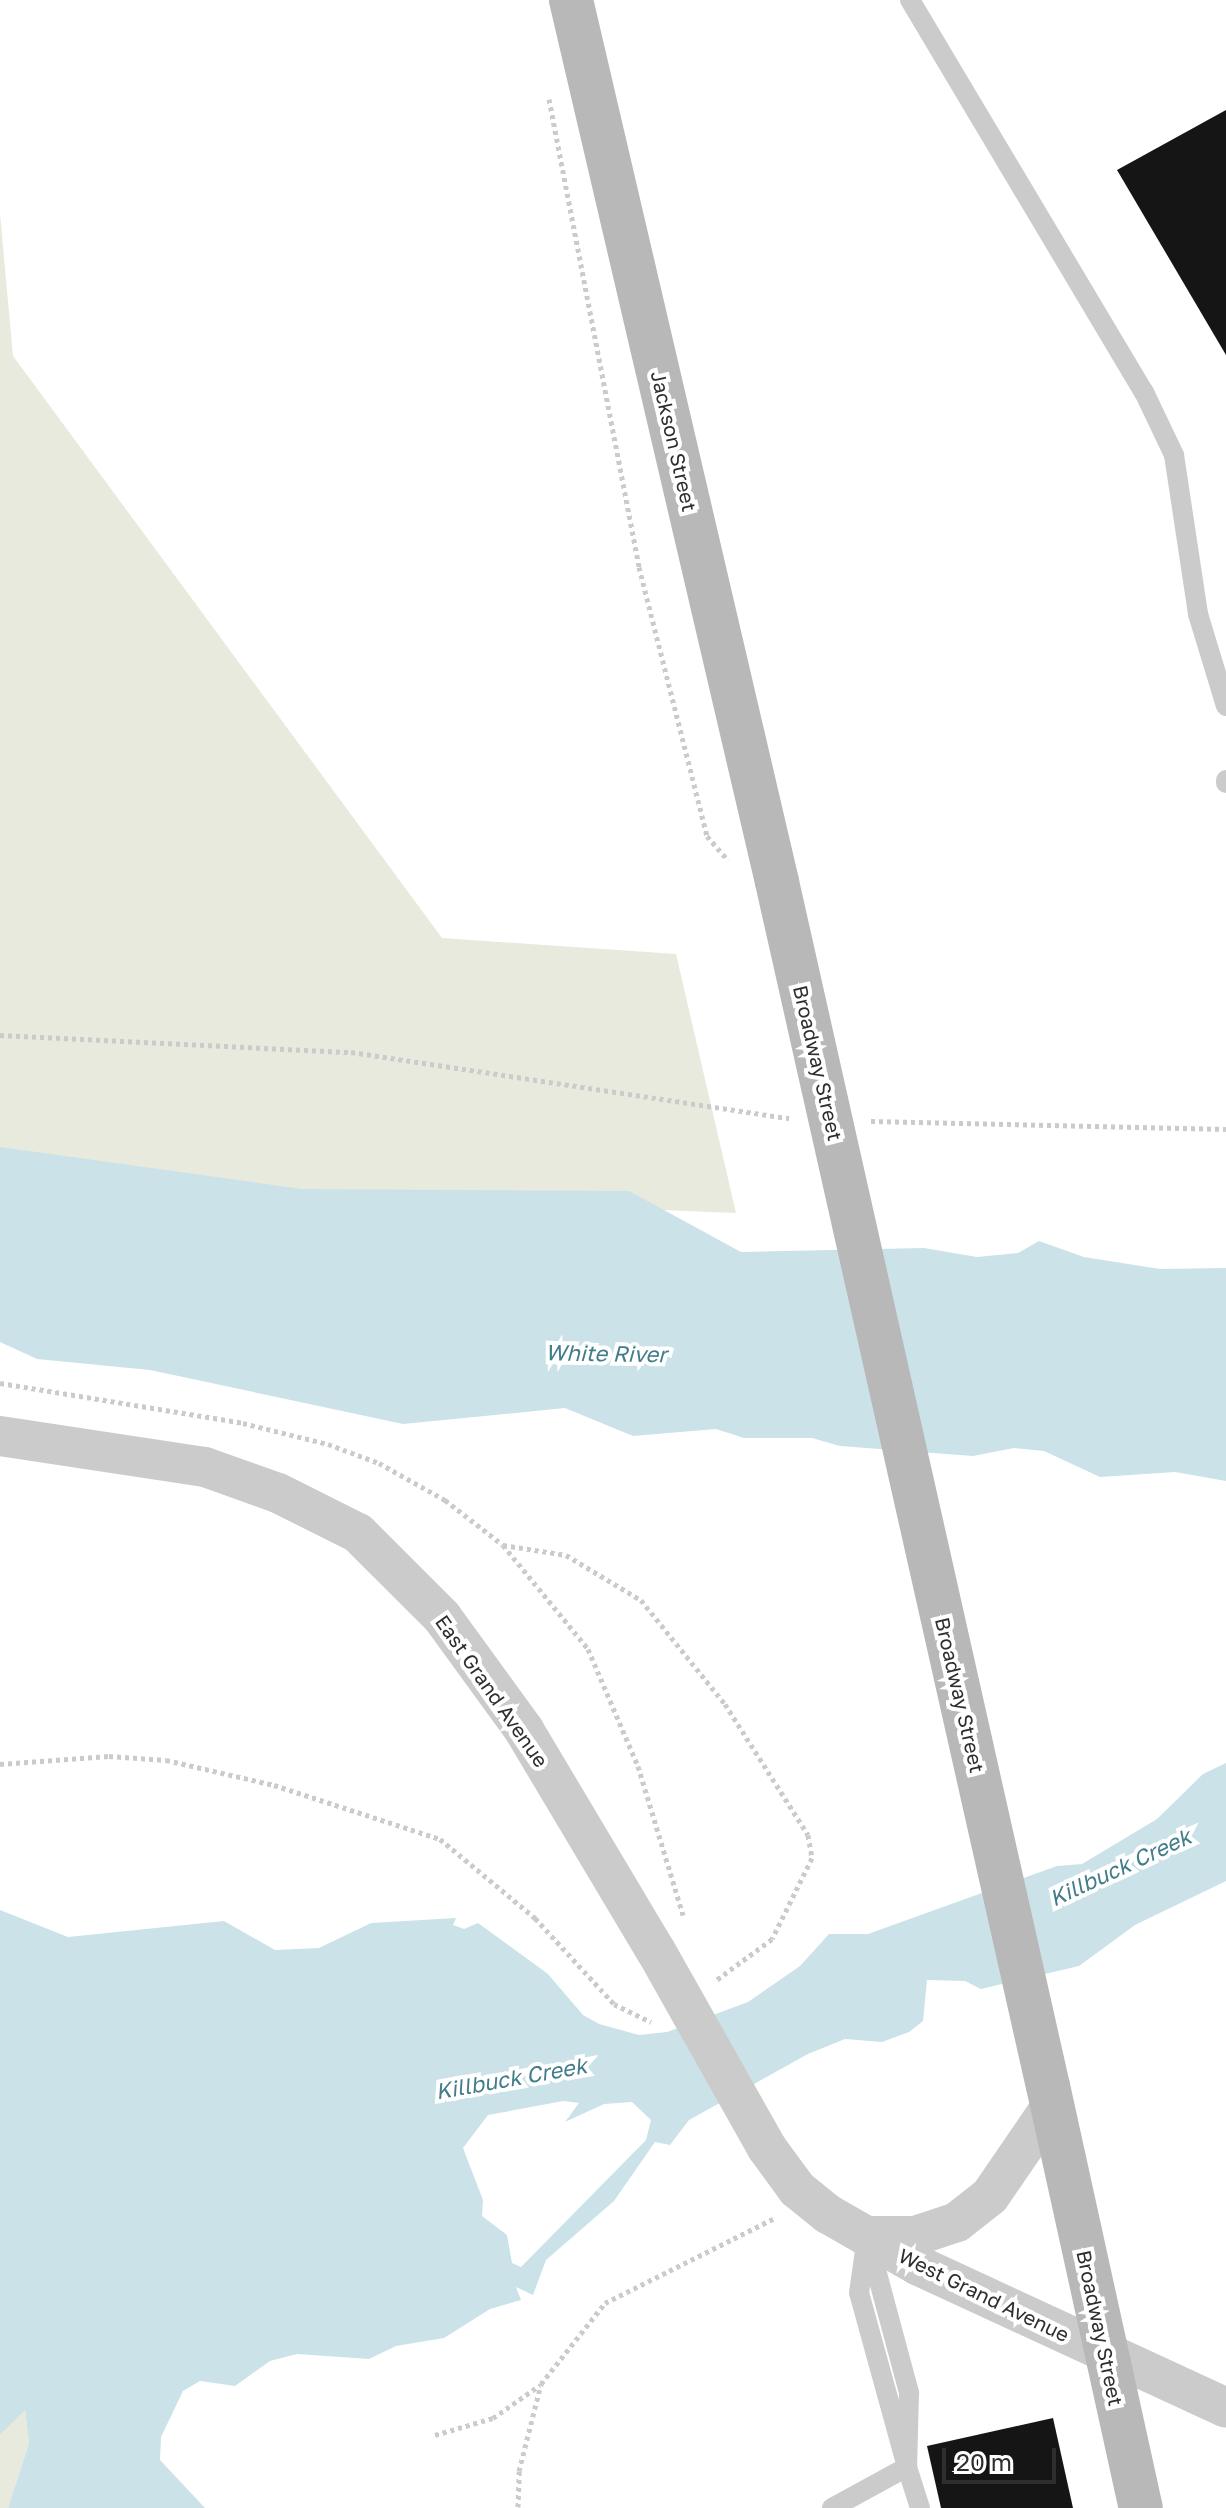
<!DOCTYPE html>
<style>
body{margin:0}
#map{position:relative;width:1226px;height:2508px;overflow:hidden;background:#fff;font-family:"Golos Text",sans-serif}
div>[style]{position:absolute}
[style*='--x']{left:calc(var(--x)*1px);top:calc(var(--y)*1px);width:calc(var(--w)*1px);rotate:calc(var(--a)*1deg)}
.green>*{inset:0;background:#e7eadd}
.water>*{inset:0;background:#cbe3e8}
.building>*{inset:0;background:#151515}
.path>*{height:5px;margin-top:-2.5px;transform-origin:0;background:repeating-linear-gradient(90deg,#cbcbcb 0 4px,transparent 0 8px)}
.lane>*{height:20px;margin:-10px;padding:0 10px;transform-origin:10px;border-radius:10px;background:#cbcbcb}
.street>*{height:40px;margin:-20px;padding:0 20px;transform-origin:20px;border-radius:20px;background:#cbcbcb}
.secondary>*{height:44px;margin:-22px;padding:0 22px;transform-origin:22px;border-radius:22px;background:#b8b8b8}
.street-bridge>*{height:40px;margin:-20px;padding:0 20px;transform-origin:20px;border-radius:20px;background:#cbcbcb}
.secondary-bridge>*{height:44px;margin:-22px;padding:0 22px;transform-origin:22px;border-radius:22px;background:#b8b8b8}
span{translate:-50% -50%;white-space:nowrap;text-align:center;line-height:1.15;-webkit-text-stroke:8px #fff;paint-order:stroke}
.street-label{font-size:20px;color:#2e2e2e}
.water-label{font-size:22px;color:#437d89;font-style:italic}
.scale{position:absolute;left:942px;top:2448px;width:114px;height:36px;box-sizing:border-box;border:4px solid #2e2e2e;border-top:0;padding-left:10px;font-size:24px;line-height:28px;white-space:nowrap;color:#2e2e2e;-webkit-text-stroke:6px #fff;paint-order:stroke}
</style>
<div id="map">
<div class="green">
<div style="clip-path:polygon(0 214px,13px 356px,442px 938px,676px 954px,736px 1213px,0 1183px)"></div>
<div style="clip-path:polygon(25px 2409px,29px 2443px,8px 2508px,0 2508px,0 2435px)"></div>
</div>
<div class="water">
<div style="clip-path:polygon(0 1147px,302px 1189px,629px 1191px,741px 1252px,924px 1248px,977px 1257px,1018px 1253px,1039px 1241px,1084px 1257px,1160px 1269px,1226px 1268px,1226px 1481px,1175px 1472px,1100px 1477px,1044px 1451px,1014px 1448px,973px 1456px,840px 1446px,812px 1438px,744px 1438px,716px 1429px,633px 1436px,565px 1408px,403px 1424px,150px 1370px,37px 1359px,0 1342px)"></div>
<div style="clip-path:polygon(evenodd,1226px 1763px,1226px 1881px,1135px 1925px,1079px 1966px,981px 1989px,965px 1981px,927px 1980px,923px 2021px,909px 2032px,882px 2042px,845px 2039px,808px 2054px,689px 2120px,670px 2145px,655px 2142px,614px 2201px,546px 2260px,533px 2295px,516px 2287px,521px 2300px,490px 2309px,444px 2338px,396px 2346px,369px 2359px,297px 2354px,270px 2361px,235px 2386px,200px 2381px,183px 2391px,161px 2437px,160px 2460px,205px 2508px,8px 2508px,29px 2443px,25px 2410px,0 2435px,0 1910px,68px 1937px,224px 1921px,275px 1950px,319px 1948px,371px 1923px,456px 1918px,453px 1925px,464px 1929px,478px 1923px,548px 1974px,583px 2015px,599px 2024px,639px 2035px,667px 2032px,748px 2002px,800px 1966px,829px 1934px,868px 1934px,1057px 1866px,1082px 1864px,1157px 1819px,1203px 1774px,1226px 1763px,563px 2101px,579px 2103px,565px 2122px,604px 2104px,632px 2102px,651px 2120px,646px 2140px,521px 2267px,512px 2263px,507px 2235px,482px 2216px,483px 2200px,463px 2148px,488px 2115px,563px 2101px)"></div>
</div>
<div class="building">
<div style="clip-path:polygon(1226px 110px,1226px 355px,1117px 170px)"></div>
<div style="clip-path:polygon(1053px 2418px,1073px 2508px,941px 2508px,927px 2446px)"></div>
</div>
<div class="path">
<div style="--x:549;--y:99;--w:477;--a:79.1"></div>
<div style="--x:639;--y:567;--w:277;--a:75.8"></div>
<div style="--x:707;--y:836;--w:32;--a:49"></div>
<div style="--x:0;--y:1035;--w:351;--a:2.8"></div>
<div style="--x:351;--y:1052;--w:443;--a:8.6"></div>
<div style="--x:871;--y:1121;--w:355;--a:1.3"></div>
<div style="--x:0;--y:1383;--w:246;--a:9.3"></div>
<div style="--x:243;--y:1423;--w:88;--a:13.9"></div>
<div style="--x:328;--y:1444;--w:54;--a:20.4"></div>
<div style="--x:379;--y:1463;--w:76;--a:29.3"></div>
<div style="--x:445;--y:1500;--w:73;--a:37.8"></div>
<div style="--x:503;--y:1545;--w:134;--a:50.7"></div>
<div style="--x:588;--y:1649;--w:127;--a:66.9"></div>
<div style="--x:638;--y:1766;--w:156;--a:73.2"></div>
<div style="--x:503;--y:1545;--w:64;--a:9"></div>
<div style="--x:566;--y:1555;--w:87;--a:31"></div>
<div style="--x:641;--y:1600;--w:134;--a:51.1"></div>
<div style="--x:725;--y:1704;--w:155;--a:57.6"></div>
<div style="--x:808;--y:1835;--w:23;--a:80"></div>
<div style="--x:812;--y:1858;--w:90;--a:116.3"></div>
<div style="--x:772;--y:1939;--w:71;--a:143.6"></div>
<div style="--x:0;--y:1764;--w:109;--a:-4.2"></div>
<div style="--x:109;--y:1756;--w:57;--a:4"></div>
<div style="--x:166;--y:1760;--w:111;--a:13"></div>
<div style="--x:274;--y:1785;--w:175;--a:18"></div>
<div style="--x:440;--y:1839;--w:124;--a:39.7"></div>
<div style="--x:535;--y:1918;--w:117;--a:47.4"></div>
<div style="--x:614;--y:2004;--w:41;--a:25.9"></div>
<div style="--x:435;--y:2435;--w:60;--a:-16.3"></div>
<div style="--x:493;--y:2418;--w:57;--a:-35.1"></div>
<div style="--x:518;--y:2507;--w:36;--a:-88"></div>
<div style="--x:519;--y:2471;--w:90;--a:-75.8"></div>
<div style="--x:541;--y:2384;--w:103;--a:-51.7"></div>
<div style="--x:605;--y:2303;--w:188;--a:-26.6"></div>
</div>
<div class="lane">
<div style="--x:910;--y:0;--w:457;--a:59.2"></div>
<div style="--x:1144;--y:392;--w:70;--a:64.5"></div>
<div style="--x:1174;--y:455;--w:161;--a:81.4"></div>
<div style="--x:1198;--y:614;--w:96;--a:73.1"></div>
<div style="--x:1226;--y:780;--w:3;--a:90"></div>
<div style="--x:867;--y:2236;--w:163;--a:75"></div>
<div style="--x:909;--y:2393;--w:74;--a:91.5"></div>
<div style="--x:907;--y:2467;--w:180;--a:-105.4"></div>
<div style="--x:859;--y:2293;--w:58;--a:-82"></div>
<div style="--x:832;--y:2508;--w:85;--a:-28.7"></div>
<div style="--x:907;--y:2467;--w:43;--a:72.4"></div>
</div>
<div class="street">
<div style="--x:0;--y:1436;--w:207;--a:8.6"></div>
<div style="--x:205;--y:1467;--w:77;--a:19.6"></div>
<div style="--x:278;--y:1493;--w:89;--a:26.6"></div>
<div style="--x:358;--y:1533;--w:119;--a:45"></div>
<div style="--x:442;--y:1617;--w:140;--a:54"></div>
<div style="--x:524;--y:1730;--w:257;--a:59.2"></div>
<div style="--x:767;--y:2148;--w:51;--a:53.8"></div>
<div style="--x:797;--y:2189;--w:40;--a:39"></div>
<div style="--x:828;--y:2214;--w:103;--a:29.8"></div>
<div style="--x:917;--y:2265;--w:340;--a:24.8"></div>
<div style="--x:867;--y:2236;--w:48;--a:0"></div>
<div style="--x:915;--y:2236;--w:44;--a:-18.4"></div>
<div style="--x:957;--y:2222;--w:42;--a:-38.2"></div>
<div style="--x:990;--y:2196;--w:112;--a:-55.6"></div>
</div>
<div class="secondary">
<div style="--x:571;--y:0;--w:906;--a:76.85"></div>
<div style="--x:1048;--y:2086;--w:432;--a:77.6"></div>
</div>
<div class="street-bridge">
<div style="--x:656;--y:1951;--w:226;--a:60.6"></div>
</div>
<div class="secondary-bridge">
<div style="--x:777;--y:882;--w:1234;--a:77.32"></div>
</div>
<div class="street-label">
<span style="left:674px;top:441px;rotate:77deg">Jackson Street</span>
<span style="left:818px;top:1063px;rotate:77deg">Broadway Street</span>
<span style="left:492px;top:1691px;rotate:55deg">East Grand Avenue</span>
<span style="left:960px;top:1695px;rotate:77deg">Broadway Street</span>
<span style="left:984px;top:2295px;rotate:26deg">West Grand Avenue</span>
<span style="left:1100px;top:2328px;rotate:78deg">Broadway Street</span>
</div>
<div class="water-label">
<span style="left:606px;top:1353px;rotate:1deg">White River</span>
<span style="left:1120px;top:1867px;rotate:-25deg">Killbuck Creek</span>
<span style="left:511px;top:2078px;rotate:-10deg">Killbuck Creek</span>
</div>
<div class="scale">20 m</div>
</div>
